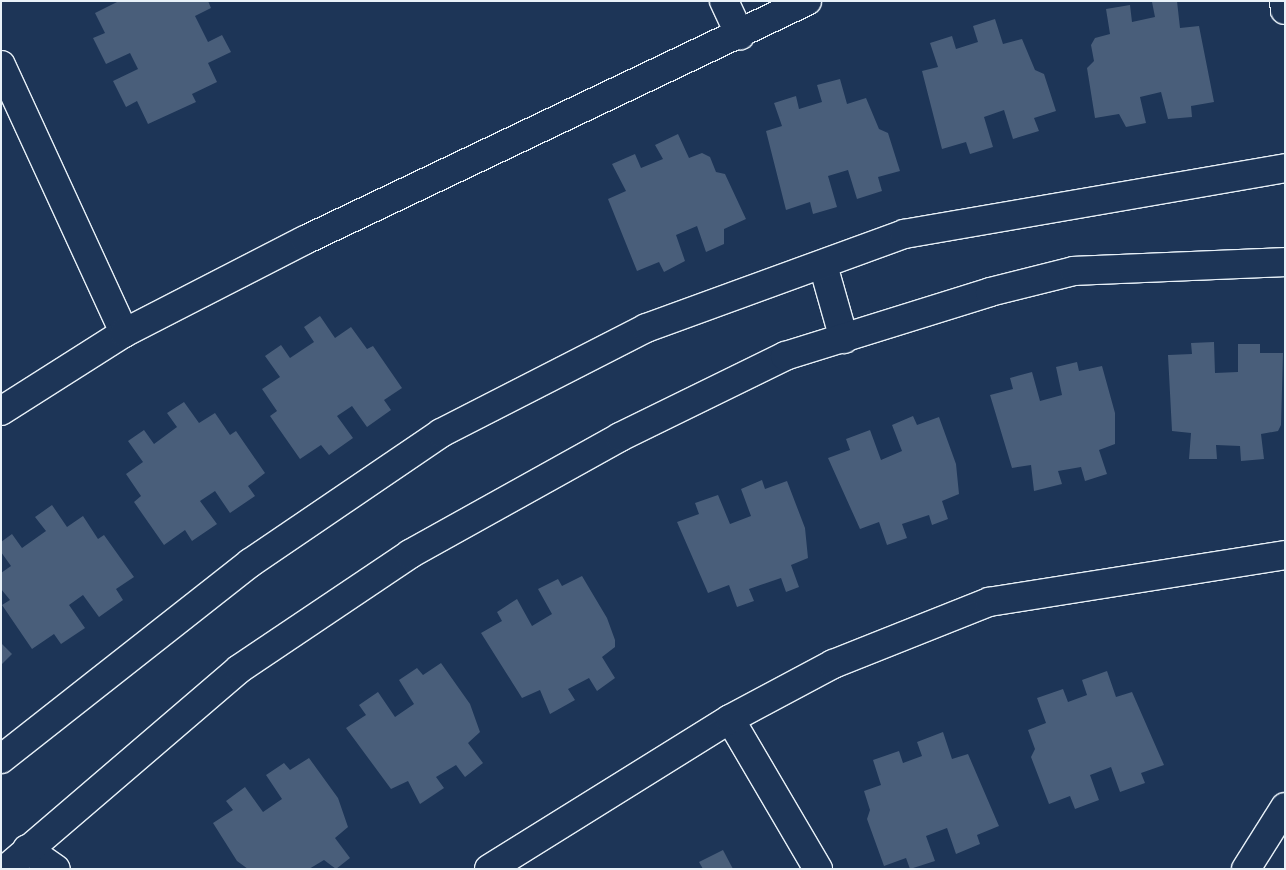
<!DOCTYPE html>
<style>
body{margin:0}
#map{position:relative;width:1286px;height:870px;overflow:hidden;background:#1d3557;font-family:Delius,sans-serif}
div>[style]{position:absolute}
[style*='--x']{left:calc(var(--x)*1px);top:calc(var(--y)*1px);width:calc(var(--w)*1px);rotate:calc(var(--a)*1deg)}
.building>*{inset:0;background:#495e7a}
.roads{filter:drop-shadow(1px 0 #e8f1f8) drop-shadow(-1px 0 #e8f1f8) drop-shadow(0 1px #e8f1f8) drop-shadow(0 -1px #e8f1f8)}
.minor>*{height:28px;margin:-14px;padding:0 14px;transform-origin:14px;border-radius:14px;background:#1d3557}
span{translate:-50% -50%;white-space:nowrap;text-align:center;line-height:1.15;-webkit-text-stroke:5px #1d3557;paint-order:stroke}
.frame{position:absolute;inset:0;border:2px solid #e8f1f8;pointer-events:none}
</style>
<div id="map">
<div class="building">
<div style="clip-path:polygon(119px 1px,208px 1px,211px 8px,195px 16px,208px 42px,222px 35px,231px 52px,208px 63px,217px 82px,192px 94px,196px 102px,148px 124px,137px 101px,126px 107px,113px 81px,138px 69px,130px 53px,106px 64px,93px 38px,105px 33px,95px 13px)"></div>
<div style="clip-path:polygon(1177px 1px,1180px 28px,1199px 26px,1214px 102px,1191px 106px,1192px 117px,1168px 119px,1161px 92px,1140px 97px,1146px 123px,1126px 127px,1119px 114px,1095px 118px,1087px 68px,1094px 61px,1091px 45px,1095px 38px,1110px 34px,1106px 9px,1130px 5px,1132px 22px,1155px 17px,1152px 2px)"></div>
<div style="clip-path:polygon(995px 19px,1003px 44px,1022px 39px,1035px 70px,1044px 74px,1056px 111px,1034px 118px,1039px 131px,1013px 139px,1004px 110px,984px 117px,993px 147px,970px 154px,966px 142px,942px 149px,922px 71px,938px 67px,930px 43px,952px 36px,956px 49px,978px 42px,973px 26px)"></div>
<div style="clip-path:polygon(840px 79px,847px 104px,866px 98px,879px 129px,888px 133px,900px 171px,878px 177px,882px 191px,857px 199px,848px 170px,828px 176px,837px 207px,813px 214px,810px 202px,786px 210px,766px 131px,782px 126px,774px 103px,796px 96px,799px 109px,822px 102px,817px 85px)"></div>
<div style="clip-path:polygon(678px 134px,689px 158px,702px 153px,710px 157px,716px 172px,725px 174px,746px 219px,724px 229px,724px 244px,706px 252px,697px 226px,676px 235px,685px 261px,664px 272px,659px 262px,637px 271px,608px 199px,626px 191px,612px 164px,635px 154px,641px 168px,663px 159px,655px 145px)"></div>
<div style="clip-path:polygon(320px 316px,335px 338px,351px 327px,367px 349px,373px 346px,402px 388px,384px 400px,391px 410px,367px 427px,352px 406px,337px 416px,353px 438px,329px 455px,321px 445px,300px 459px,270px 416px,277px 411px,262px 389px,280px 377px,265px 356px,281px 345px,290px 358px,314px 342px,304px 327px)"></div>
<div style="clip-path:polygon(1214px 342px,1215px 373px,1238px 372px,1238px 344px,1260px 344px,1260px 353px,1283px 353px,1281px 425px,1278px 431px,1261px 434px,1264px 459px,1241px 461px,1240px 446px,1216px 445px,1217px 459px,1189px 459px,1191px 433px,1172px 431px,1168px 355px,1192px 354px,1191px 343px)"></div>
<div style="clip-path:polygon(1077px 362px,1079px 371px,1102px 366px,1115px 413px,1115px 444px,1099px 450px,1107px 474px,1085px 481px,1081px 467px,1058px 471px,1062px 484px,1034px 491px,1031px 465px,1012px 468px,990px 395px,1013px 389px,1010px 378px,1032px 372px,1040px 401px,1062px 395px,1056px 367px)"></div>
<div style="clip-path:polygon(184px 402px,199px 423px,215px 413px,230px 435px,236px 431px,265px 473px,248px 486px,255px 496px,230px 513px,215px 491px,200px 501px,217px 524px,192px 541px,185px 530px,164px 545px,134px 502px,141px 496px,126px 474px,143px 462px,128px 441px,144px 430px,154px 444px,177px 427px,167px 413px)"></div>
<div style="clip-path:polygon(913px 416px,917px 425px,939px 417px,956px 464px,959px 494px,942px 501px,948px 519px,932px 525px,929px 515px,902px 524px,907px 538px,887px 545px,879px 522px,860px 529px,828px 458px,850px 450px,846px 439px,870px 430px,881px 460px,902px 451px,892px 425px)"></div>
<div style="clip-path:polygon(762px 480px,765px 489px,787px 481px,805px 528px,808px 558px,791px 565px,799px 587px,786px 592px,781px 578px,749px 589px,754px 601px,737px 607px,729px 585px,708px 593px,677px 522px,699px 514px,695px 503px,718px 495px,730px 524px,751px 516px,741px 489px)"></div>
<div style="clip-path:polygon(52px 505px,67px 527px,83px 516px,98px 539px,104px 535px,134px 577px,116px 589px,123px 600px,99px 617px,83px 595px,69px 605px,85px 628px,61px 644px,54px 634px,32px 649px,2px 605px,10px 600px,1px 589px,1px 573px,11px 566px,1px 552px,1px 542px,12px 534px,22px 548px,46px 531px,35px 517px)"></div>
<div style="clip-path:polygon(582px 576px,607px 618px,615px 640px,615px 647px,602px 657px,615px 678px,597px 691px,589px 678px,568px 689px,575px 700px,550px 714px,540px 690px,522px 698px,481px 633px,502px 621px,497px 612px,517px 599px,532px 626px,552px 614px,538px 589px,558px 579px,562px 586px)"></div>
<div style="clip-path:polygon(1px 643px,12px 654px,1px 665px)"></div>
<div style="clip-path:polygon(441px 663px,470px 704px,480px 732px,468px 743px,483px 763px,465px 777px,456px 765px,436px 777px,444px 788px,420px 804px,408px 781px,391px 789px,346px 728px,366px 715px,359px 705px,378px 692px,395px 717px,414px 704px,399px 680px,417px 668px,423px 675px)"></div>
<div style="clip-path:polygon(1107px 671px,1116px 697px,1132px 692px,1164px 765px,1141px 773px,1145px 783px,1120px 792px,1111px 767px,1090px 775px,1099px 800px,1075px 809px,1070px 796px,1049px 804px,1031px 757px,1035px 749px,1028px 730px,1046px 723px,1037px 698px,1063px 689px,1068px 702px,1087px 695px,1082px 680px)"></div>
<div style="clip-path:polygon(943px 732px,952px 759px,968px 754px,999px 826px,977px 835px,980px 844px,956px 854px,947px 828px,926px 836px,935px 861px,910px 869px,906px 858px,884px 866px,867px 819px,870px 810px,864px 791px,881px 785px,873px 760px,899px 751px,903px 763px,922px 756px,917px 742px)"></div>
<div style="clip-path:polygon(309px 758px,338px 798px,348px 827px,335px 838px,350px 858px,336px 869px,324px 860px,309px 869px,248px 869px,237px 861px,213px 823px,233px 810px,226px 801px,245px 787px,263px 812px,282px 799px,266px 775px,284px 763px,290px 770px)"></div>
<div style="clip-path:polygon(723px 850px,733px 869px,703px 869px,699px 862px)"></div>
</div>
<div class="roads">
<div class="minor">
<div style="--x:724;--y:1;--w:38;--a:65"></div>
<div style="--x:1284;--y:1;--w:9;--a:84"></div>
<div style="--x:1;--y:65;--w:295;--a:65.3"></div>
<div style="--x:823;--y:265;--w:77;--a:74.2"></div>
<div style="--x:1;--y:411;--w:146;--a:-32.4"></div>
<div style="--x:124;--y:333;--w:203;--a:-27.2"></div>
<div style="--x:305;--y:240;--w:556;--a:-25.46"></div>
<div style="--x:730;--y:719;--w:174;--a:59.6"></div>
<div style="--x:1;--y:759;--w:317;--a:-38.2"></div>
<div style="--x:250;--y:563;--w:231;--a:-34.2"></div>
<div style="--x:441;--y:433;--w:230;--a:-27.1"></div>
<div style="--x:646;--y:328;--w:275;--a:-20"></div>
<div style="--x:904;--y:234;--w:387;--a:-9.8"></div>
<div style="--x:27;--y:849;--w:35;--a:35"></div>
<div style="--x:6;--y:869;--w:307;--a:-40.6"></div>
<div style="--x:239;--y:669;--w:206;--a:-33.9"></div>
<div style="--x:410;--y:554;--w:240;--a:-29.1"></div>
<div style="--x:620;--y:437;--w:184;--a:-26.1"></div>
<div style="--x:785;--y:356;--w:215;--a:-17.3"></div>
<div style="--x:990;--y:292;--w:87;--a:-14"></div>
<div style="--x:1074;--y:271;--w:211;--a:-2.4"></div>
<div style="--x:489;--y:869;--w:284;--a:-31.9"></div>
<div style="--x:730;--y:719;--w:117;--a:-28.1"></div>
<div style="--x:833;--y:664;--w:168;--a:-21.7"></div>
<div style="--x:989;--y:602;--w:300;--a:-9"></div>
<div style="--x:1246;--y:869;--w:73;--a:-57.8"></div>
</div>
</div>
<div class="frame"></div>
</div>
